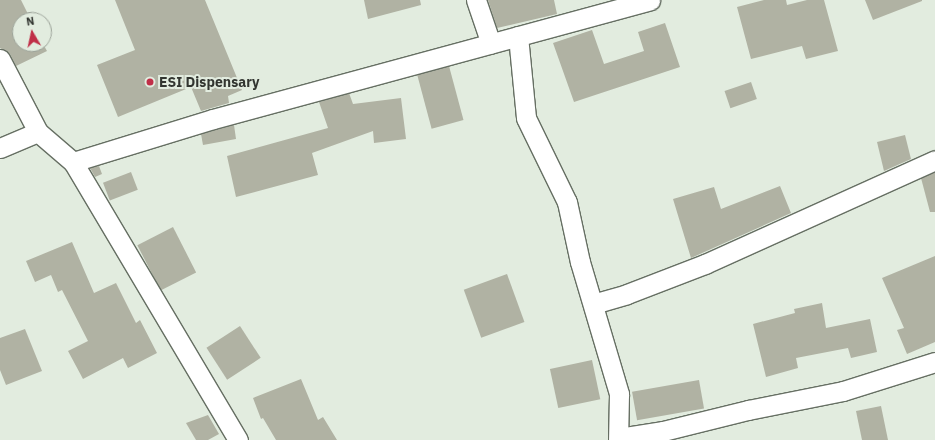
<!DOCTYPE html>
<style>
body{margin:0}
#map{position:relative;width:935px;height:440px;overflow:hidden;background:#e2ecdf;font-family:"IBM Plex Sans",sans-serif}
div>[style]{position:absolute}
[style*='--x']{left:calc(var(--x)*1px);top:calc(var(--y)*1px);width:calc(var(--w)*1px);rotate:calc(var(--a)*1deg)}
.building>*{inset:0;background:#b0b2a3;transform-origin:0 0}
.roads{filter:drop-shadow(1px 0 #666f63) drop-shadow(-1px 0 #666f63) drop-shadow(0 1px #666f63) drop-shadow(0 -1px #666f63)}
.street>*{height:19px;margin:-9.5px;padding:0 9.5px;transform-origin:9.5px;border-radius:9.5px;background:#fff}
.dots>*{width:11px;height:11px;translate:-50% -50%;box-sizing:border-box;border:2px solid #e2ecdf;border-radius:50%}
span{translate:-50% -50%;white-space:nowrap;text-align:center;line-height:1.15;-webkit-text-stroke:4px #e2ecdf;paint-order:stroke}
.poi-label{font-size:14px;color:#323530;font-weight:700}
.left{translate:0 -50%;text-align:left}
.north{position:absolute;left:12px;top:12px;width:40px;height:40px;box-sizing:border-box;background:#e2ecdf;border:1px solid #9ca399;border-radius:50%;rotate:351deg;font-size:11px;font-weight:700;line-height:16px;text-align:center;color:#323530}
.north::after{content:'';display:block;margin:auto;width:14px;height:18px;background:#c02f48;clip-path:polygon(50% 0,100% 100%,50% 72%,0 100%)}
</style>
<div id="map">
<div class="building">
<div style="clip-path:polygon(0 0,21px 0,31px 20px,20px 20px,20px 44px,43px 44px,47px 51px,16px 66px,10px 54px,0 48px)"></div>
<div style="clip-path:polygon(115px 0,205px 0,242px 90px,228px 96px,229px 103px,201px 111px,191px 87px,118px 117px,97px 65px,135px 50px)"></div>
<div style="clip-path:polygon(364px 0,420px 0,421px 5px,368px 19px)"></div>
<div style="clip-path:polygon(488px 0,554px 0,557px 14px,497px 28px)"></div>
<div style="clip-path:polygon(764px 0,786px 0,787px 5px,807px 0,824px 0,838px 51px,806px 59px,802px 46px,751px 59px,737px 7px)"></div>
<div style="clip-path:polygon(865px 0,922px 0,922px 1px,873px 20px)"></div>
<div style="clip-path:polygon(665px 23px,680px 67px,574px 102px,553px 43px,592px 30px,604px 64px,644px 51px,638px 32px)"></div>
<div style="left:449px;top:66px;width:56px;height:33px;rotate:75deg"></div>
<div style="left:751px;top:82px;width:18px;height:28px;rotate:71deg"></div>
<div style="clip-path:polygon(349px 93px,353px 104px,401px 98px,406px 139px,374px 143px,373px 131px,312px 153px,318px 175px,236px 197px,227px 156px,328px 128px,319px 102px)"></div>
<div style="clip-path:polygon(234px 125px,236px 139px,203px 145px,201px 134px)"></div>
<div style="clip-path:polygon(905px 135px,911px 159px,884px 171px,877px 142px)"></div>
<div style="clip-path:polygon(99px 166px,102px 174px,95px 177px,90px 168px)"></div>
<div style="left:131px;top:172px;width:19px;height:30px;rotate:69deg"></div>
<div style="clip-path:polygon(935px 172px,935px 212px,930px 212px,921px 178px)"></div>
<div style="clip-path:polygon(780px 186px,791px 213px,691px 258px,673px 199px,714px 187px,721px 209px)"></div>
<div style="left:173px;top:227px;width:51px;height:40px;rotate:63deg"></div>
<div style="clip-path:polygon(72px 242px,94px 293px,116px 283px,136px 323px,140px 320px,157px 353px,128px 368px,123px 358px,83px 379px,68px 351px,88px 341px,62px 290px,58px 292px,51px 275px,35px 282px,26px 261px)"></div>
<div style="clip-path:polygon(935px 256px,935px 342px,907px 354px,897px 330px,904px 328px,882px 278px)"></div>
<div style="left:507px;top:274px;width:51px;height:46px;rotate:70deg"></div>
<div style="clip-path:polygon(822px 303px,826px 328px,870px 319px,877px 352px,851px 358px,848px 348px,796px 358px,798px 368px,766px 377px,753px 324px,795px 313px,794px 309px)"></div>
<div style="left:240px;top:326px;width:38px;height:40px;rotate:57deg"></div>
<div style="clip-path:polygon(25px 329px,42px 371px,6px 385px,0 370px,0 338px)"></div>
<div style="left:592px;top:360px;width:40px;height:43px;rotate:78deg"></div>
<div style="clip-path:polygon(301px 379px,318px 420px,323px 417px,337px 440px,276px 440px,263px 418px,261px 419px,253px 398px)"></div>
<div style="left:699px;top:380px;width:29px;height:68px;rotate:80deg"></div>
<div style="clip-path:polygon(881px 406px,888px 440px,862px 440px,856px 411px)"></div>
<div style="clip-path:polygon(208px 415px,219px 434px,208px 440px,196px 440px,186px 423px)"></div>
</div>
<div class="roads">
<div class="street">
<div style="--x:476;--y:0;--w:46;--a:71.2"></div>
<div style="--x:518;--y:36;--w:82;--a:84.4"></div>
<div style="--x:526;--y:118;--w:93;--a:64"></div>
<div style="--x:567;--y:202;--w:61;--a:77.8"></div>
<div style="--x:580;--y:262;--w:138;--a:73.5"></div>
<div style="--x:619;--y:394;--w:46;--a:91.2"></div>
<div style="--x:0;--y:59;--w:82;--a:62.5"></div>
<div style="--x:38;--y:132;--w:46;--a:40.6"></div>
<div style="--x:73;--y:162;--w:323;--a:59.3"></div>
<div style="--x:0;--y:148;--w:41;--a:-22.8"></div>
<div style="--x:73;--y:162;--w:146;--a:-17.1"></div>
<div style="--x:213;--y:119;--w:453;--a:-15.2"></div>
<div style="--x:593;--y:304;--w:35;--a:-16"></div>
<div style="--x:627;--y:294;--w:84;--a:-21"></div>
<div style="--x:705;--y:264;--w:252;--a:-24.3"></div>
<div style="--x:619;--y:438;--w:45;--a:-9"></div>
<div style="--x:663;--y:431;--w:88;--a:-13.9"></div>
<div style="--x:748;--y:410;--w:97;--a:-11.3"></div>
<div style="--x:843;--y:391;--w:96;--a:-17.5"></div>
</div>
</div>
<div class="dots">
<div style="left:150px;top:82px;background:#c02f48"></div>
</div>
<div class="poi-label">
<span class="left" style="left:159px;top:82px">ESI Dispensary</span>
</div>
<div class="north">N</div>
</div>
